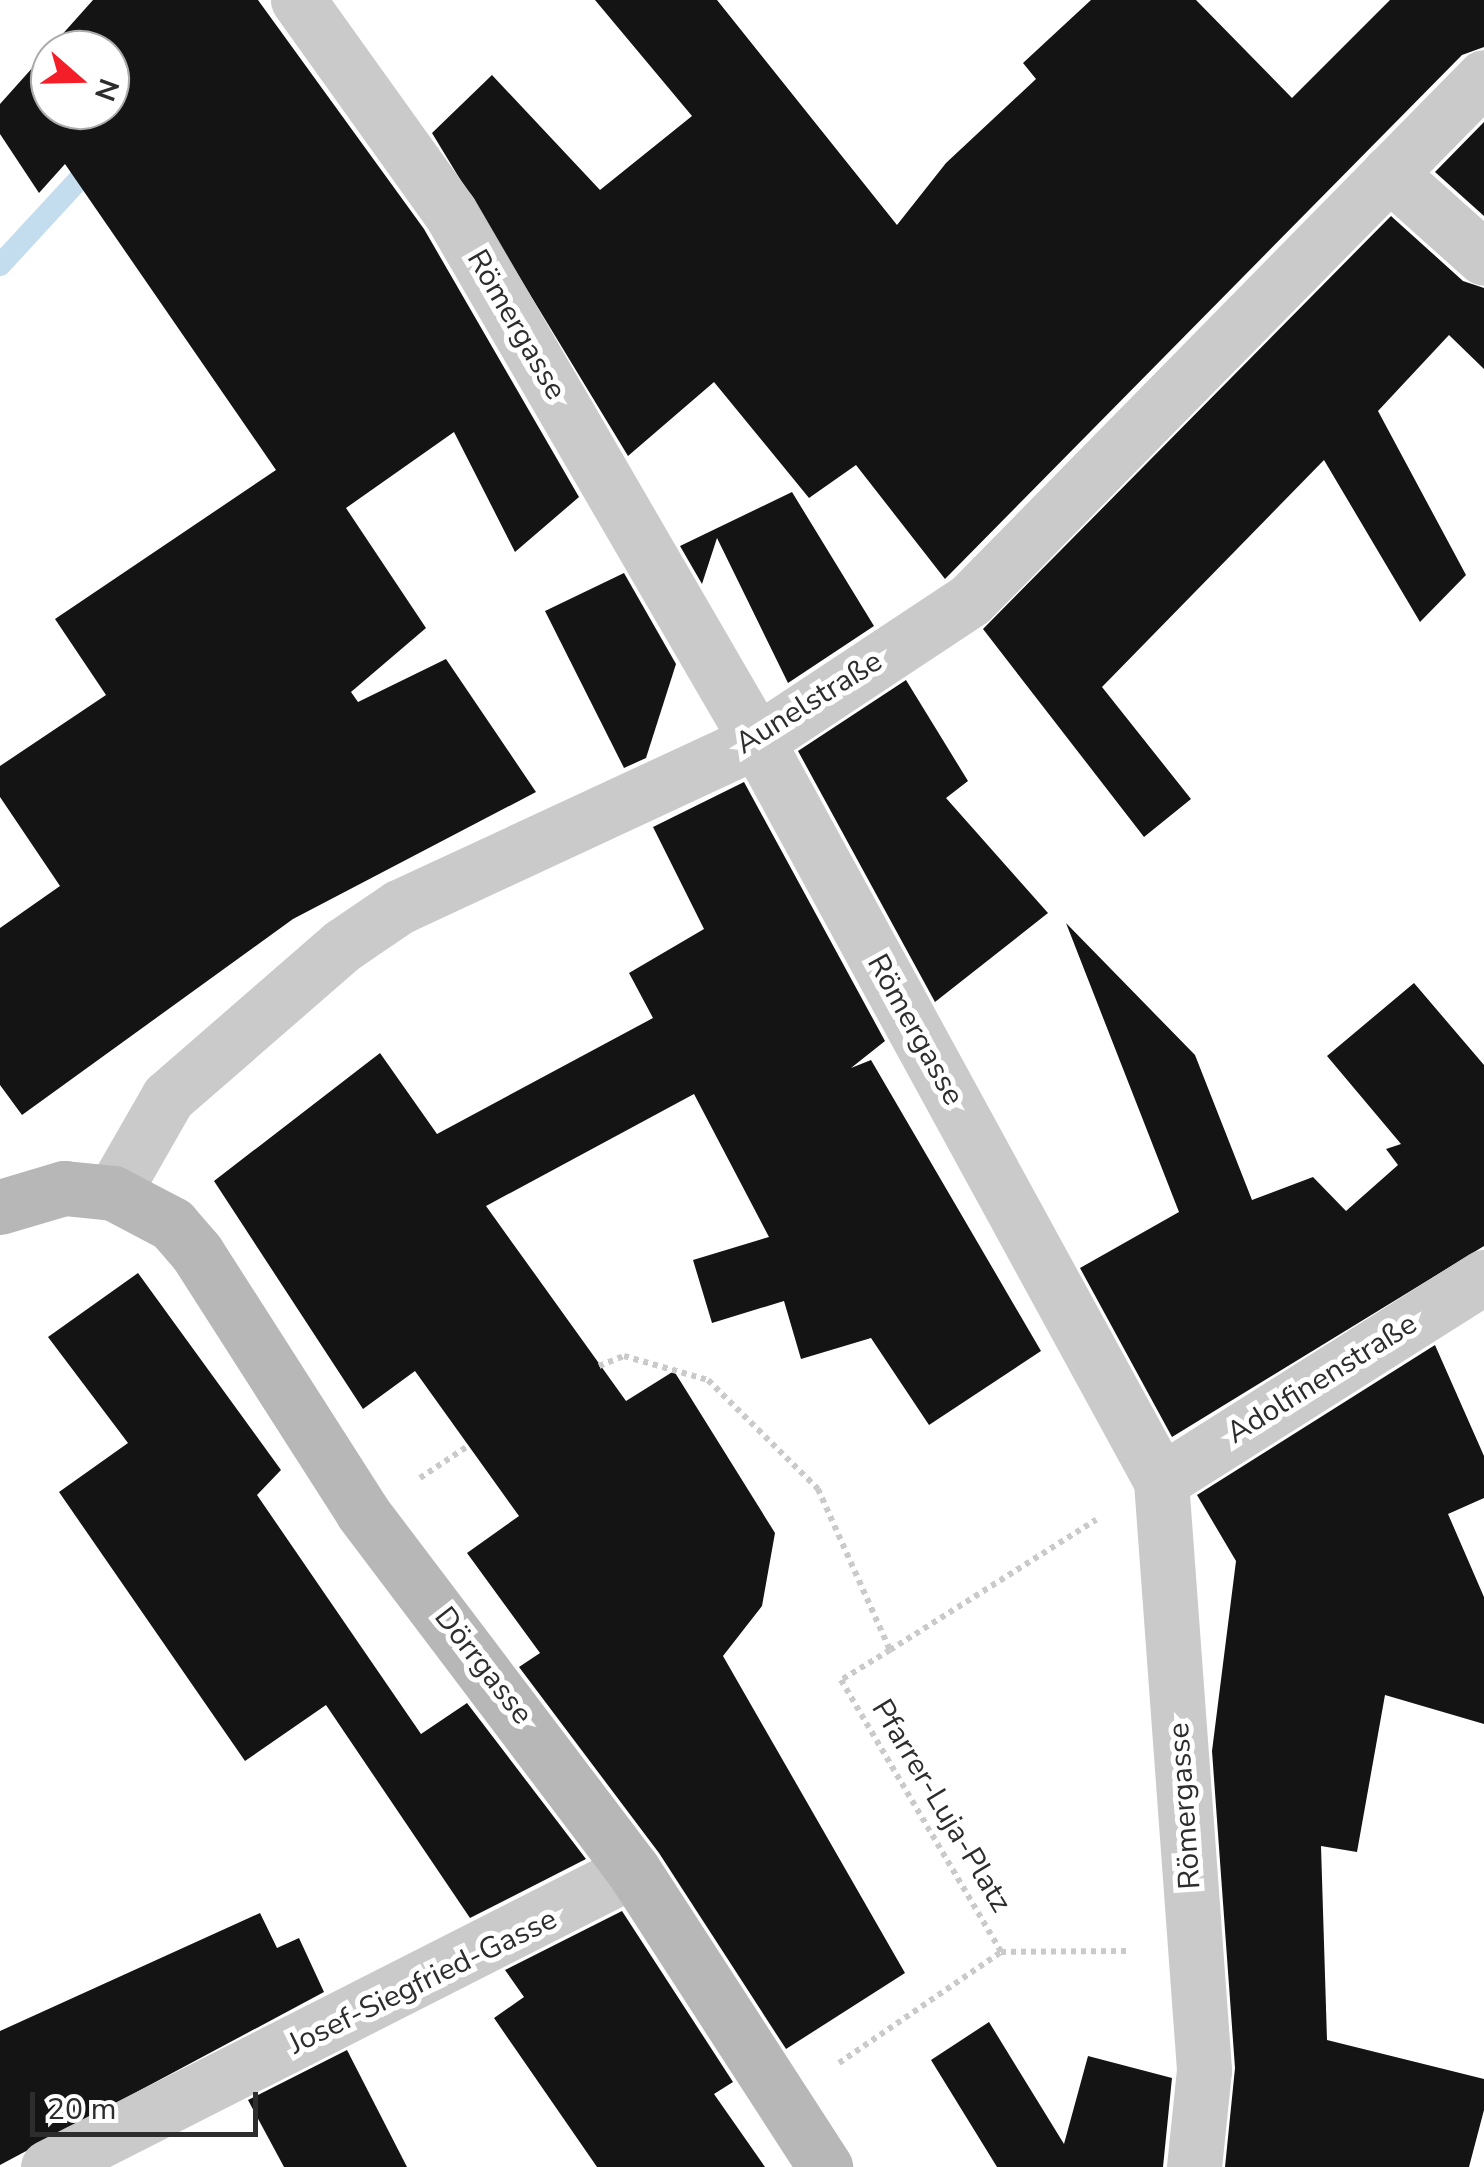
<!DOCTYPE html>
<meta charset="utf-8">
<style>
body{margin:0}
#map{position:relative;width:1484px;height:2167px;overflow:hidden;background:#fff;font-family:"Nunito Sans",sans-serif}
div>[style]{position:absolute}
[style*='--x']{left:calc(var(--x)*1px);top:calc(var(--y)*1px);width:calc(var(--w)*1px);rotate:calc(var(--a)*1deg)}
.stream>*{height:22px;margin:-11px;padding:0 11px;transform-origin:11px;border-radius:11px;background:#c3dcee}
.building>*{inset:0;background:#141414}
.path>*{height:6px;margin-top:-3px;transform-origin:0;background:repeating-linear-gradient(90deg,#cacaca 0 5px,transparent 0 10px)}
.street>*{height:55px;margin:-27.5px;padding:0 27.5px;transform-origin:27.5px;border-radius:27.5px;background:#cacaca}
.secondary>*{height:55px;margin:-27.5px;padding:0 27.5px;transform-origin:27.5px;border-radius:27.5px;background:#b7b7b7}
span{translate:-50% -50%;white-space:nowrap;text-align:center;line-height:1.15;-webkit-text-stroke:10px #fff;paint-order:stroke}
.street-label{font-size:30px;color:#2d2d2d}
.north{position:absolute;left:30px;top:30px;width:100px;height:100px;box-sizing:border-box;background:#fff;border:2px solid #ababab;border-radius:50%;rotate:110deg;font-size:28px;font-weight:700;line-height:40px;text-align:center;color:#2d2d2d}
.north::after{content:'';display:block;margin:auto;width:35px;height:45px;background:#f41e28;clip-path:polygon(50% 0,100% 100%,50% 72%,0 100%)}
.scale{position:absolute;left:30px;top:2092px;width:228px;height:45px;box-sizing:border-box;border:5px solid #2d2d2d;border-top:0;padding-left:12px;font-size:30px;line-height:35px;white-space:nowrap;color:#2d2d2d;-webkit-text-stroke:8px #fff;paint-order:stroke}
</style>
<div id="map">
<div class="stream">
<div style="--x:0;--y:265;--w:143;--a:-47.3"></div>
</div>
<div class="building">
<div style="clip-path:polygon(evenodd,93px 0,258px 0,424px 229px,579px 497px,515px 552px,454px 432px,346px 508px,426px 628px,351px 692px,358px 702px,446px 659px,536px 792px,293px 919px,22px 1115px,0 1085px,0 928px,60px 886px,0 797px,0 766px,106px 695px,55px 619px,276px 470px,65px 164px,39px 193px,0 134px,0 104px,93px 0,50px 50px,110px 50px,110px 110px,50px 110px,50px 50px)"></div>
<div style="clip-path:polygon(595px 0,717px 0,897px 225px,946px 163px,1036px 79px,1023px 63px,1091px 0,1196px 0,1292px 98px,1390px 0,1484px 0,1484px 47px,1462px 55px,945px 579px,856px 465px,809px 498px,714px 382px,628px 456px,432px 133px,492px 75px,600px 190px,692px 116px)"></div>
<div style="clip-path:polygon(1484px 122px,1484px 216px,1435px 172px)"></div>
<div style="clip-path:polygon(1391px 216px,1463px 281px,1484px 288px,1484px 369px,1449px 335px,1378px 411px,1466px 575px,1420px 622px,1324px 460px,1102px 687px,1191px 799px,1144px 837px,983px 629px)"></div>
<div style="clip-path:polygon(792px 492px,874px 626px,788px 683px,717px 538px,702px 584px,680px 546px)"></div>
<div style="clip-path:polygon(624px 573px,676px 664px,646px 758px,624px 768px,545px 611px)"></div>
<div style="clip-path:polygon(906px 680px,968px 781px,946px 798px,1048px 913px,935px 1002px,798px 751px)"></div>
<div style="clip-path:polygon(744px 782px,885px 1041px,851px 1068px,871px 1060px,1041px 1351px,929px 1425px,871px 1338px,801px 1359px,784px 1301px,712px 1323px,693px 1260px,769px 1237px,694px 1094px,486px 1206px,626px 1401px,674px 1371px,775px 1533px,762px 1606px,723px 1656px,905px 1973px,786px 2049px,659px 1853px,519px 1667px,540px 1653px,467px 1553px,519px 1516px,415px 1371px,363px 1409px,214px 1181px,380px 1053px,437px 1134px,653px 1018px,629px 973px,704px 929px,653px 827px)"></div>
<div style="clip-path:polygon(1066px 923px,1195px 1055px,1252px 1200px,1313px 1177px,1346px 1211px,1398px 1165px,1386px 1149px,1401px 1144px,1327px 1056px,1414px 983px,1484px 1065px,1484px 1246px,1172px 1437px,1080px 1268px,1179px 1212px)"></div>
<div style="clip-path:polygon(138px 1273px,281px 1470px,257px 1495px,421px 1734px,467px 1703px,586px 1859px,470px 1918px,326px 1705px,245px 1761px,59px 1492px,128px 1443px,48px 1337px)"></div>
<div style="clip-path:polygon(1435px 1345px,1484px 1456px,1484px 1498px,1448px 1514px,1484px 1597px,1484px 1724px,1385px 1695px,1357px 1852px,1321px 1846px,1327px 2040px,1484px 2079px,1484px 2110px,1469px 2167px,1225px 2167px,1235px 2068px,1212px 1751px,1236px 1561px,1197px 1495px)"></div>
<div style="clip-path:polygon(622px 1911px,733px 2082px,714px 2094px,765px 2167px,597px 2167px,494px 2018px,524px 1997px,505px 1970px)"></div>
<div style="clip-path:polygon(260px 1913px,277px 1948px,299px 1938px,324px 1992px,0 2165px,0 2031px)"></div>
<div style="clip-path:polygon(989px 2022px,1064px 2144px,1088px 2056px,1172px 2078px,1163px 2167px,997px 2167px,931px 2060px)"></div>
<div style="clip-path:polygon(347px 2050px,407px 2167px,284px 2167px,248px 2100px)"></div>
</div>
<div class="path">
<div style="--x:599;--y:1366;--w:27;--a:-22"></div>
<div style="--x:624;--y:1356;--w:87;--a:15.9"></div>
<div style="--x:708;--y:1380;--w:155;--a:44.7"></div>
<div style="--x:818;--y:1489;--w:176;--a:65.9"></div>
<div style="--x:890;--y:1650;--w:244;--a:-32.3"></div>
<div style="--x:420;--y:1478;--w:58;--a:-33.7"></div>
<div style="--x:890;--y:1650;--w:57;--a:148.5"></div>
<div style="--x:841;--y:1680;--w:316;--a:59.5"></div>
<div style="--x:839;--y:2063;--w:196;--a:-34.4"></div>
<div style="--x:1001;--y:1952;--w:126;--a:-0.5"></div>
</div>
<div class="street">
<div style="--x:298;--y:0;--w:261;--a:54.4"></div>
<div style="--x:450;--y:212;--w:612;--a:59.87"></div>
<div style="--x:757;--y:741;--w:843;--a:61.37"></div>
<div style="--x:1161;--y:1481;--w:591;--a:85.82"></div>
<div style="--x:1204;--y:2070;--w:98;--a:95.9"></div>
<div style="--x:1389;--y:173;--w:127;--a:41.8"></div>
<div style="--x:113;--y:1193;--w:111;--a:-60.2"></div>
<div style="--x:168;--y:1097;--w:232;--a:-41"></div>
<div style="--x:343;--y:945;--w:68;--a:-34.2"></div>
<div style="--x:399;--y:907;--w:395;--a:-24.9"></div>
<div style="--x:757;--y:741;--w:255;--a:-33.5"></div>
<div style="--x:970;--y:600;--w:733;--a:-45.5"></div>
<div style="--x:1161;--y:1481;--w:382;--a:-32.3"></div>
<div style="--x:48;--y:2167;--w:656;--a:-26.92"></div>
</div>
<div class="secondary">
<div style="--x:0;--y:1207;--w:67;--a:-16.5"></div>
<div style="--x:64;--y:1188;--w:49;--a:5.8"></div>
<div style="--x:113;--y:1193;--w:67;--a:27.7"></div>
<div style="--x:172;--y:1224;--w:38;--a:49"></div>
<div style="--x:197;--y:1253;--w:308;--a:57.4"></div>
<div style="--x:363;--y:1513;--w:448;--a:52.9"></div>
<div style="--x:633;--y:1870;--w:354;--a:57.1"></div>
</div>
<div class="street-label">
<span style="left:516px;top:325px;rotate:60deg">Römergasse</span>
<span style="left:809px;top:703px;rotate:-32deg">Aunelstraße</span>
<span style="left:915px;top:1030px;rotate:61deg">Römergasse</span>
<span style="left:1322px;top:1379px;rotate:-32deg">Adolfinenstraße</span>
<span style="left:483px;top:1666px;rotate:52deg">Dörrgasse</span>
<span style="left:941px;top:1806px;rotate:59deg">Pfarrer-Luja-Platz</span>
<span style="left:1185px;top:1806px;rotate:-94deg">Römergasse</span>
<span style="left:423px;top:1982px;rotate:-26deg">Josef-Siegfried-Gasse</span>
</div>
<div class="north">N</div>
<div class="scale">20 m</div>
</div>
